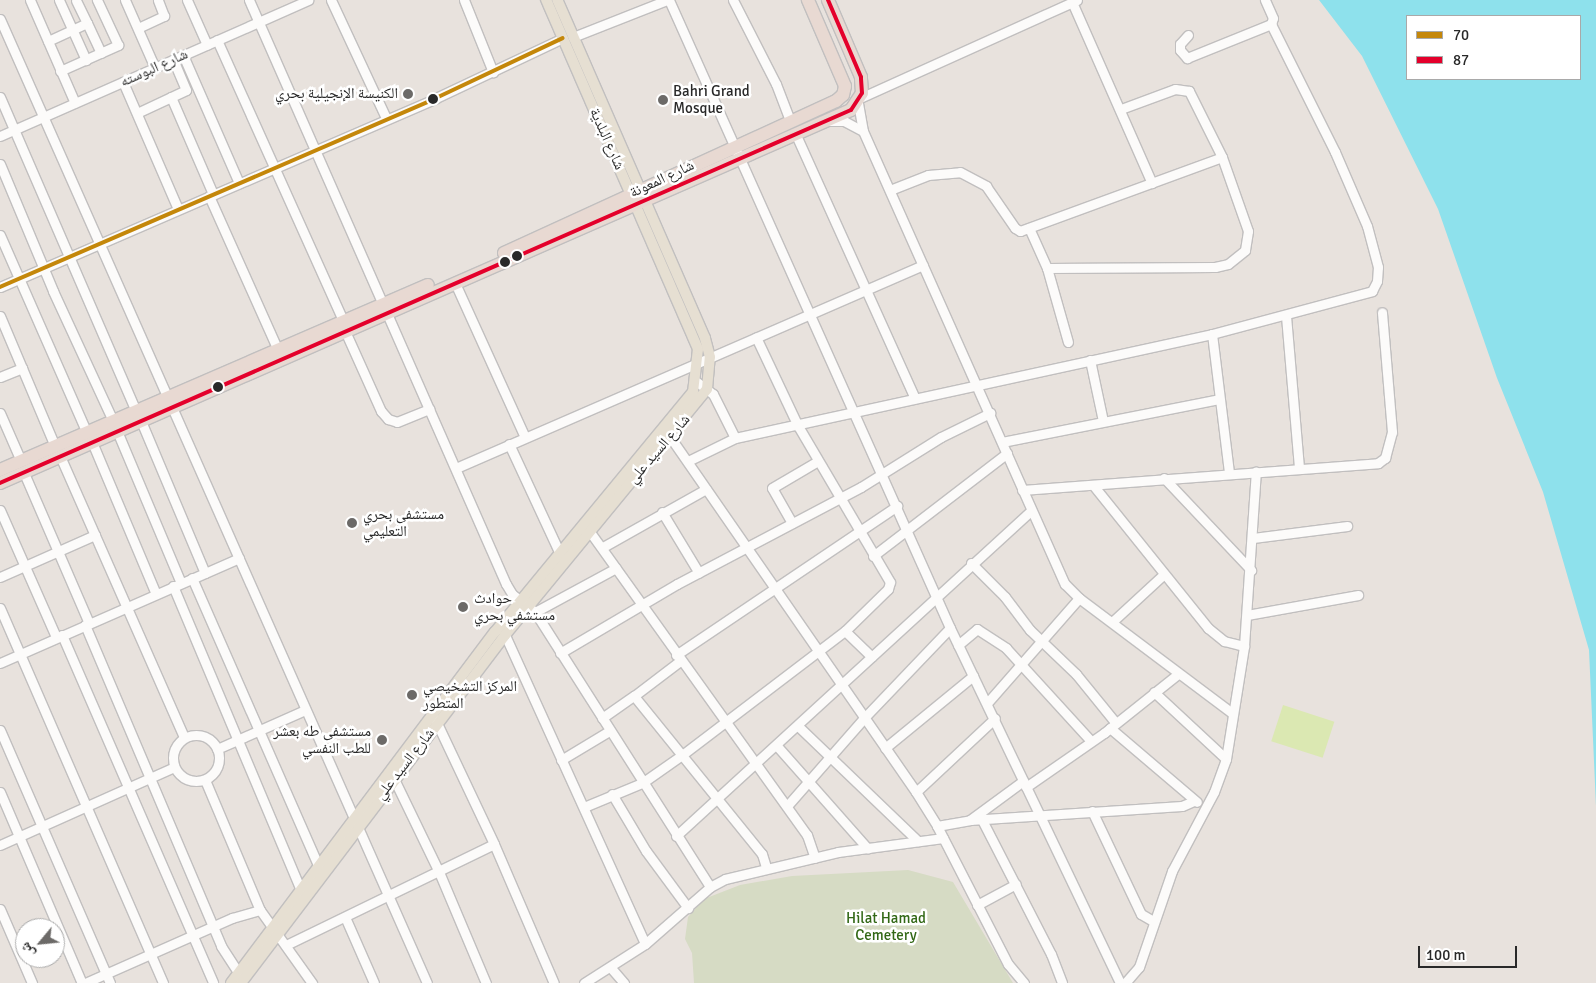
<!DOCTYPE html>
<meta charset="utf-8">
<style>
body{margin:0}
#map{position:relative;width:1596px;height:983px;overflow:hidden;background:#e8e2dd;font-family:Signika,"Noto Naskh Arabic",sans-serif}
div>[style]{position:absolute}
[style*='--x']{left:calc(var(--x)*1px);top:calc(var(--y)*1px);width:calc(var(--w)*1px);rotate:calc(var(--a)*1deg)}
.cemetery>*{inset:0;background:#d6dbc4}
.pitch>*{inset:0;background:#dbe8b2;transform-origin:0 0}
.water>*{inset:0;background:#8ee1ec}
.roads{filter:drop-shadow(1px 0 #c1bfbf) drop-shadow(-1px 0 #c1bfbf) drop-shadow(0 1px #c1bfbf) drop-shadow(0 -1px #c1bfbf)}
.minor>*{height:9px;margin:-4.5px;padding:0 4.5px;transform-origin:4.5px;border-radius:4.5px;background:#fcfbfa}
.minor>.ring{margin:-4.5px;padding:0;box-sizing:content-box;background:none;border:9px solid #fcfbfa;border-radius:50%}
.major>*{height:10px;margin:-5px;padding:0 5px;transform-origin:5px;border-radius:5px;background:#e6dfd2}
.highway>*{height:12px;margin:-6px;padding:0 6px;transform-origin:6px;border-radius:6px;background:#e8d9d2}
.bus-1>*{height:4px;margin:-2px;padding:0 2px;transform-origin:2px;border-radius:2px;background:#c4870a}
.bus-2>*{height:4px;margin:-2px;padding:0 2px;transform-origin:2px;border-radius:2px;background:#e4002b}
.dots>*{width:14px;height:14px;translate:-50% -50%;box-sizing:border-box;border:2px solid #fff;border-radius:50%}
span{translate:-50% -50%;white-space:nowrap;text-align:center;line-height:1.15;-webkit-text-stroke:5px #fff;paint-order:stroke}
.street-label{font-size:15px;color:#292929}
.poi-label{font-size:15px;color:#292929}
.left{translate:0 -50%;text-align:left}
.right{translate:-100% -50%;text-align:right}
.park-label{font-size:15px;color:#326816}
.legend{position:absolute;left:1406px;top:15px;width:175px;height:65px;box-sizing:border-box;background:#fff;border:1px solid #a9a9a9;margin:0;padding:6px 9px;list-style:none;font-size:15px;color:#292929}
.legend li{display:flex;align-items:center;gap:10px;height:25px}
.legend b{width:25px;border:1px solid #a9a9a9}
.north{position:absolute;left:15px;top:918px;width:50px;height:50px;box-sizing:border-box;background:#fff;border:1px solid #a9a9a9;border-radius:50%;rotate:242deg;font-size:14px;font-weight:700;line-height:20px;text-align:center;color:#292929}
.north::after{content:'';display:block;margin:auto;width:18px;height:22px;background:#6c6a68;clip-path:polygon(50% 0,100% 100%,50% 72%,0 100%)}
.scale{position:absolute;left:1418px;top:946px;width:99px;height:22px;box-sizing:border-box;border:2px solid #292929;border-top:0;padding-left:6px;font-size:15px;line-height:18px;white-space:nowrap;color:#292929;-webkit-text-stroke:4px #fff;paint-order:stroke}
</style>
<div id="map">
<div class="cemetery">
<div style="clip-path:polygon(908px 870px,953px 882px,1013px 983px,694px 983px,692px 953px,685px 939px,688px 917px,704px 899px,740px 885px,792px 876px)"></div>
</div>
<div class="pitch">
<div style="left:1283px;top:705px;width:54px;height:38px;rotate:18deg"></div>
</div>
<div class="water">
<div style="clip-path:polygon(evenodd,1319px 0,1596px 0,1596px 806px,1589px 650px,1543px 492px,1497px 378px,1438px 209px,1362px 56px,1319px 0,1407px 16px,1580px 16px,1580px 79px,1407px 79px,1407px 16px)"></div>
</div>
<div class="roads">
<div class="minor">
<div style="--x:30;--y:0;--w:112;--a:66.4"></div>
<div style="--x:59;--y:0;--w:66;--a:65.8"></div>
<div style="--x:125;--y:0;--w:74;--a:66.2"></div>
<div style="--x:187;--y:0;--w:49;--a:66"></div>
<div style="--x:249;--y:0;--w:638;--a:66.25"></div>
<div style="--x:506;--y:584;--w:12;--a:59"></div>
<div style="--x:512;--y:594;--w:29;--a:38"></div>
<div style="--x:535;--y:612;--w:326;--a:57.5"></div>
<div style="--x:331;--y:0;--w:130;--a:65"></div>
<div style="--x:464;--y:0;--w:78;--a:68.1"></div>
<div style="--x:669;--y:0;--w:688;--a:65.89"></div>
<div style="--x:950;--y:628;--w:394;--a:64.4"></div>
<div style="--x:733;--y:0;--w:94;--a:62.9"></div>
<div style="--x:776;--y:84;--w:40;--a:69"></div>
<div style="--x:1072;--y:2;--w:198;--a:66.2"></div>
<div style="--x:0;--y:19;--w:1054;--a:66.11"></div>
<div style="--x:87;--y:23;--w:33;--a:65"></div>
<div style="--x:138;--y:28;--w:29;--a:-25"></div>
<div style="--x:164;--y:16;--w:17;--a:-111"></div>
<div style="--x:1188;--y:35;--w:12;--a:132"></div>
<div style="--x:1180;--y:44;--w:6;--a:90"></div>
<div style="--x:1180;--y:50;--w:11;--a:49"></div>
<div style="--x:1187;--y:58;--w:91;--a:-22"></div>
<div style="--x:573;--y:37;--w:101;--a:-21.5"></div>
<div style="--x:217;--y:40;--w:309;--a:65.8"></div>
<div style="--x:48;--y:41;--w:43;--a:-24.8"></div>
<div style="--x:87;--y:23;--w:25;--a:-116"></div>
<div style="--x:183;--y:55;--w:140;--a:66.4"></div>
<div style="--x:60;--y:71;--w:64;--a:-24.1"></div>
<div style="--x:118;--y:45;--w:50;--a:-115"></div>
<div style="--x:123;--y:82;--w:138;--a:66.6"></div>
<div style="--x:0;--y:97;--w:342;--a:66.6"></div>
<div style="--x:171;--y:97;--w:106;--a:66.6"></div>
<div style="--x:860;--y:98;--w:238;--a:-24.3"></div>
<div style="--x:858;--y:103;--w:28;--a:80"></div>
<div style="--x:863;--y:131;--w:496;--a:66"></div>
<div style="--x:1065;--y:584;--w:20;--a:45"></div>
<div style="--x:1079;--y:598;--w:190;--a:36.9"></div>
<div style="--x:137;--y:113;--w:54;--a:-25.1"></div>
<div style="--x:186;--y:90;--w:33;--a:-113"></div>
<div style="--x:830;--y:121;--w:14;--a:0"></div>
<div style="--x:844;--y:121;--w:21;--a:28"></div>
<div style="--x:796;--y:135;--w:289;--a:65.7"></div>
<div style="--x:0;--y:136;--w:337;--a:-23.8"></div>
<div style="--x:0;--y:164;--w:138;--a:67.3"></div>
<div style="--x:53;--y:291;--w:143;--a:65.2"></div>
<div style="--x:890;--y:190;--w:41;--a:-21.5"></div>
<div style="--x:928;--y:175;--w:32;--a:-5"></div>
<div style="--x:960;--y:172;--w:30;--a:28"></div>
<div style="--x:986;--y:186;--w:51;--a:55.4"></div>
<div style="--x:1015;--y:228;--w:6;--a:31"></div>
<div style="--x:1020;--y:231;--w:215;--a:-20.1"></div>
<div style="--x:209;--y:196;--w:169;--a:65.9"></div>
<div style="--x:1029;--y:228;--w:44;--a:65.8"></div>
<div style="--x:1047;--y:268;--w:77;--a:74.2"></div>
<div style="--x:0;--y:235;--w:216;--a:66.3"></div>
<div style="--x:1047;--y:268;--w:168;--a:-0.3"></div>
<div style="--x:1215;--y:267;--w:13;--a:-13"></div>
<div style="--x:1228;--y:264;--w:22;--a:-39"></div>
<div style="--x:1245;--y:250;--w:19;--a:-81"></div>
<div style="--x:1248;--y:231;--w:78;--a:-109.4"></div>
<div style="--x:1222;--y:157;--w:74;--a:-116.6"></div>
<div style="--x:1189;--y:91;--w:14;--a:-172"></div>
<div style="--x:1175;--y:89;--w:58;--a:159.7"></div>
<div style="--x:455;--y:283;--w:169;--a:65.6"></div>
<div style="--x:0;--y:287;--w:475;--a:-23.4"></div>
<div style="--x:436;--y:98;--w:140;--a:-25.3"></div>
<div style="--x:0;--y:316;--w:141;--a:67.1"></div>
<div style="--x:1286;--y:316;--w:153;--a:85.1"></div>
<div style="--x:345;--y:331;--w:88;--a:65.8"></div>
<div style="--x:381;--y:411;--w:11;--a:49"></div>
<div style="--x:388;--y:419;--w:9;--a:18"></div>
<div style="--x:397;--y:422;--w:35;--a:-22"></div>
<div style="--x:1212;--y:334;--w:140;--a:83"></div>
<div style="--x:1090;--y:360;--w:62;--a:78"></div>
<div style="--x:0;--y:377;--w:24;--a:-22"></div>
<div style="--x:697;--y:382;--w:20;--a:37"></div>
<div style="--x:713;--y:394;--w:49;--a:63.4"></div>
<div style="--x:0;--y:413;--w:52;--a:66.4"></div>
<div style="--x:141;--y:421;--w:165;--a:67.2"></div>
<div style="--x:117;--y:431;--w:165;--a:67.2"></div>
<div style="--x:666;--y:431;--w:439;--a:55.3"></div>
<div style="--x:916;--y:792;--w:40;--a:58"></div>
<div style="--x:937;--y:826;--w:155;--a:62.8"></div>
<div style="--x:1008;--y:964;--w:25;--a:50"></div>
<div style="--x:92;--y:442;--w:165;--a:67.2"></div>
<div style="--x:1002;--y:442;--w:221;--a:-11.2"></div>
<div style="--x:509;--y:444;--w:121;--a:65.1"></div>
<div style="--x:60;--y:456;--w:307;--a:66.2"></div>
<div style="--x:688;--y:461;--w:52;--a:-26.1"></div>
<div style="--x:735;--y:438;--w:488;--a:-12.3"></div>
<div style="--x:1212;--y:334;--w:166;--a:-15"></div>
<div style="--x:1372;--y:291;--w:11;--a:-63"></div>
<div style="--x:1377;--y:281;--w:14;--a:-86"></div>
<div style="--x:1378;--y:267;--w:42;--a:-105"></div>
<div style="--x:1367;--y:226;--w:81;--a:-113.4"></div>
<div style="--x:1335;--y:152;--w:143;--a:-116.6"></div>
<div style="--x:1271;--y:24;--w:6;--a:-72"></div>
<div style="--x:1273;--y:18;--w:20;--a:-114"></div>
<div style="--x:456;--y:468;--w:509;--a:-23.49"></div>
<div style="--x:24;--y:473;--w:163;--a:66.6"></div>
<div style="--x:1164;--y:478;--w:127;--a:46.6"></div>
<div style="--x:1093;--y:485;--w:184;--a:51.2"></div>
<div style="--x:1208;--y:628;--w:21;--a:39"></div>
<div style="--x:1224;--y:641;--w:21;--a:14"></div>
<div style="--x:1022;--y:490;--w:357;--a:-4.3"></div>
<div style="--x:1378;--y:463;--w:9;--a:-36"></div>
<div style="--x:1385;--y:458;--w:27;--a:-75"></div>
<div style="--x:1392;--y:432;--w:120;--a:-94.8"></div>
<div style="--x:0;--y:510;--w:139;--a:66.2"></div>
<div style="--x:662;--y:512;--w:71;--a:58.8"></div>
<div style="--x:792;--y:523;--w:40;--a:-119.7"></div>
<div style="--x:772;--y:488;--w:53;--a:-30.4"></div>
<div style="--x:590;--y:532;--w:373;--a:54.4"></div>
<div style="--x:807;--y:835;--w:24;--a:71"></div>
<div style="--x:1253;--y:538;--w:95;--a:-7.3"></div>
<div style="--x:603;--y:547;--w:118;--a:-29.4"></div>
<div style="--x:873;--y:556;--w:169;--a:-37.5"></div>
<div style="--x:971;--y:563;--w:48;--a:45"></div>
<div style="--x:1005;--y:597;--w:41;--a:52.9"></div>
<div style="--x:1030;--y:630;--w:64;--a:43.7"></div>
<div style="--x:1076;--y:674;--w:62;--a:50.9"></div>
<div style="--x:0;--y:577;--w:104;--a:-23.9"></div>
<div style="--x:192;--y:578;--w:313;--a:66.3"></div>
<div style="--x:173;--y:586;--w:328;--a:67.2"></div>
<div style="--x:0;--y:608;--w:409;--a:66.5"></div>
<div style="--x:535;--y:612;--w:92;--a:-28.5"></div>
<div style="--x:1247;--y:615;--w:113;--a:-10.2"></div>
<div style="--x:1112;--y:622;--w:69;--a:-42.7"></div>
<div style="--x:85;--y:625;--w:349;--a:67"></div>
<div style="--x:221;--y:946;--w:31;--a:57"></div>
<div style="--x:845;--y:631;--w:37;--a:44"></div>
<div style="--x:62;--y:635;--w:379;--a:66.5"></div>
<div style="--x:505;--y:635;--w:339;--a:65.6"></div>
<div style="--x:958;--y:645;--w:25;--a:-40"></div>
<div style="--x:977;--y:629;--w:35;--a:33"></div>
<div style="--x:1006;--y:648;--w:126;--a:47.6"></div>
<div style="--x:560;--y:653;--w:136;--a:-30.5"></div>
<div style="--x:677;--y:584;--w:208;--a:-27.8"></div>
<div style="--x:861;--y:487;--w:94;--a:-32"></div>
<div style="--x:941;--y:437;--w:55;--a:-26.1"></div>
<div style="--x:676;--y:655;--w:267;--a:-34"></div>
<div style="--x:0;--y:663;--w:261;--a:-23.7"></div>
<div style="--x:1154;--y:692;--w:98;--a:42.9"></div>
<div style="--x:634;--y:696;--w:58;--a:-37.3"></div>
<div style="--x:988;--y:702;--w:138;--a:-48.8"></div>
<div style="--x:602;--y:718;--w:39;--a:-35"></div>
<div style="--x:634;--y:696;--w:203;--a:51"></div>
<div style="--x:762;--y:854;--w:14;--a:73"></div>
<div style="--x:435;--y:719;--w:138;--a:64.7"></div>
<div style="--x:494;--y:844;--w:151;--a:66.7"></div>
<div style="--x:799;--y:727;--w:165;--a:43.8"></div>
<div style="--x:1110;--y:728;--w:114;--a:40.4"></div>
<div style="--x:0;--y:730;--w:276;--a:66.5"></div>
<div class="ring" style="left:173px;top:735px;width:37px;height:37px"></div>
<div style="--x:777;--y:746;--w:137;--a:48.5"></div>
<div style="--x:885;--y:748;--w:114;--a:-39.3"></div>
<div style="--x:217;--y:749;--w:96;--a:-23.9"></div>
<div style="--x:561;--y:760;--w:56;--a:-31.1"></div>
<div style="--x:394;--y:779;--w:103;--a:64.2"></div>
<div style="--x:439;--y:872;--w:121;--a:67.1"></div>
<div style="--x:205;--y:780;--w:141;--a:67.1"></div>
<div style="--x:1026;--y:787;--w:95;--a:-34.7"></div>
<div style="--x:1104;--y:733;--w:95;--a:-38.6"></div>
<div style="--x:0;--y:792;--w:208;--a:66.8"></div>
<div style="--x:916;--y:792;--w:108;--a:-43.1"></div>
<div style="--x:612;--y:794;--w:66;--a:59.2"></div>
<div style="--x:646;--y:851;--w:71;--a:53.6"></div>
<div style="--x:787;--y:806;--w:117;--a:-48.8"></div>
<div style="--x:864;--y:718;--w:124;--a:-46.3"></div>
<div style="--x:584;--y:807;--w:63;--a:-22.5"></div>
<div style="--x:642;--y:783;--w:49;--a:-35"></div>
<div style="--x:682;--y:755;--w:205;--a:-37.3"></div>
<div style="--x:845;--y:631;--w:60;--a:-44.3"></div>
<div style="--x:888;--y:589;--w:7;--a:-74"></div>
<div style="--x:890;--y:582;--w:181;--a:-120.5"></div>
<div style="--x:798;--y:426;--w:98;--a:-115.3"></div>
<div style="--x:1092;--y:811;--w:114;--a:64.6"></div>
<div style="--x:1141;--y:914;--w:14;--a:30"></div>
<div style="--x:970;--y:820;--w:66;--a:-36.3"></div>
<div style="--x:982;--y:820;--w:151;--a:62.8"></div>
<div style="--x:1051;--y:954;--w:31;--a:69"></div>
<div style="--x:937;--y:826;--w:34;--a:-10"></div>
<div style="--x:970;--y:820;--w:212;--a:-3.8"></div>
<div style="--x:1182;--y:806;--w:13;--a:-23"></div>
<div style="--x:676;--y:836;--w:481;--a:-42.5"></div>
<div style="--x:0;--y:845;--w:191;--a:-24.1"></div>
<div style="--x:977;--y:905;--w:44;--a:-28.3"></div>
<div style="--x:0;--y:909;--w:81;--a:66.6"></div>
<div style="--x:345;--y:917;--w:72;--a:66.3"></div>
<div style="--x:286;--y:945;--w:231;--a:-25.9"></div>
<div style="--x:611;--y:968;--w:20;--a:49"></div>
<div style="--x:85;--y:983;--w:161;--a:-23.9"></div>
<div style="--x:232;--y:918;--w:29;--a:-16"></div>
<div style="--x:260;--y:910;--w:90;--a:54.5"></div>
<div style="--x:584;--y:983;--w:72;--a:-32.6"></div>
<div style="--x:645;--y:944;--w:86;--a:-41.2"></div>
<div style="--x:710;--y:887;--w:17;--a:-28"></div>
<div style="--x:725;--y:879;--w:116;--a:-13.4"></div>
<div style="--x:838;--y:852;--w:106;--a:-7.6"></div>
<div style="--x:1125;--y:983;--w:21;--a:-49"></div>
<div style="--x:1139;--y:967;--w:102;--a:-71"></div>
<div style="--x:1172;--y:871;--w:89;--a:-62"></div>
<div style="--x:1214;--y:792;--w:35;--a:-70"></div>
<div style="--x:1226;--y:759;--w:114;--a:-80.9"></div>
<div style="--x:1244;--y:646;--w:175;--a:-86.1"></div>
</div>
<div class="major">
<div style="--x:231;--y:983;--w:439;--a:-53.1"></div>
<div style="--x:495;--y:632;--w:311;--a:-50.5"></div>
<div style="--x:693;--y:392;--w:43;--a:-83.4"></div>
<div style="--x:698;--y:349;--w:381;--a:-113.5"></div>
<div style="--x:241;--y:983;--w:437;--a:-52.8"></div>
<div style="--x:505;--y:635;--w:318;--a:-50.6"></div>
<div style="--x:707;--y:389;--w:32;--a:-85"></div>
<div style="--x:710;--y:357;--w:20;--a:-105"></div>
<div style="--x:705;--y:338;--w:369;--a:-113.6"></div>
</div>
<div class="highway">
<div style="--x:504;--y:253;--w:365;--a:-24.6"></div>
<div style="--x:836;--y:101;--w:9;--a:-41"></div>
<div style="--x:843;--y:95;--w:9;--a:-77"></div>
<div style="--x:845;--y:86;--w:94;--a:-113.3"></div>
<div style="--x:0;--y:470;--w:466;--a:-23.4"></div>
<div style="--x:0;--y:483;--w:929;--a:-23.67"></div>
<div style="--x:851;--y:110;--w:20;--a:-57"></div>
<div style="--x:862;--y:93;--w:16;--a:-94"></div>
<div style="--x:861;--y:77;--w:84;--a:-113.2"></div>
</div>
</div>
<div class="bus-1">
<div style="--x:0;--y:287;--w:475;--a:-23.4"></div>
<div style="--x:436;--y:98;--w:140;--a:-25.3"></div>
</div>
<div class="bus-2">
<div style="--x:0;--y:483;--w:929;--a:-23.67"></div>
<div style="--x:851;--y:110;--w:20;--a:-57"></div>
<div style="--x:862;--y:93;--w:16;--a:-94"></div>
<div style="--x:861;--y:77;--w:84;--a:-113.2"></div>
</div>
<div class="dots">
<div style="left:408px;top:94px;background:#6c6a68"></div>
<div style="left:433px;top:99px;background:#292929"></div>
<div style="left:663px;top:100px;background:#6c6a68"></div>
<div style="left:517px;top:256px;background:#292929"></div>
<div style="left:505px;top:262px;background:#292929"></div>
<div style="left:218px;top:387px;background:#292929"></div>
<div style="left:352px;top:523px;background:#6c6a68"></div>
<div style="left:463px;top:607px;background:#6c6a68"></div>
<div style="left:412px;top:695px;background:#6c6a68"></div>
<div style="left:382px;top:740px;background:#6c6a68"></div>
</div>
<div class="street-label">
<span style="left:154px;top:68px;rotate:-24deg">شارع البوسته</span>
<span style="left:607px;top:139px;rotate:66deg">شارع البلدية</span>
<span style="left:662px;top:179px;rotate:-25deg">شارع المعونة</span>
<span style="left:659px;top:449px;rotate:-49deg">شارع السيد علي</span>
<span style="left:405px;top:764px;rotate:-52deg">شارع السيد علي</span>
</div>
<div class="poi-label">
<span class="left" style="left:673px;top:100px">Bahri Grand<br>Mosque</span>
<span class="right" style="left:398px;top:94px">الكنيسة الإنجيلية بحري</span>
<span class="left" style="left:363px;top:523px">مستشفى بحري<br>التعليمي</span>
<span class="left" style="left:474px;top:607px">حوادث<br>مستشفي بحري</span>
<span class="left" style="left:423px;top:695px">المركز التشخيصي<br>المتطور</span>
<span class="right" style="left:371px;top:740px">مستشفى طه بعشر<br>للطب النفسي</span>
</div>
<div class="park-label">
<span style="left:886px;top:927px">Hilat Hamad<br>Cemetery</span>
</div>
<ul class="legend">
<li><b style="height:6px;background:#c4870a"></b>70</li>
<li><b style="height:6px;background:#e4002b"></b>87</li>
</ul>
<div class="north">ش</div>
<div class="scale">100 m</div>
</div>
